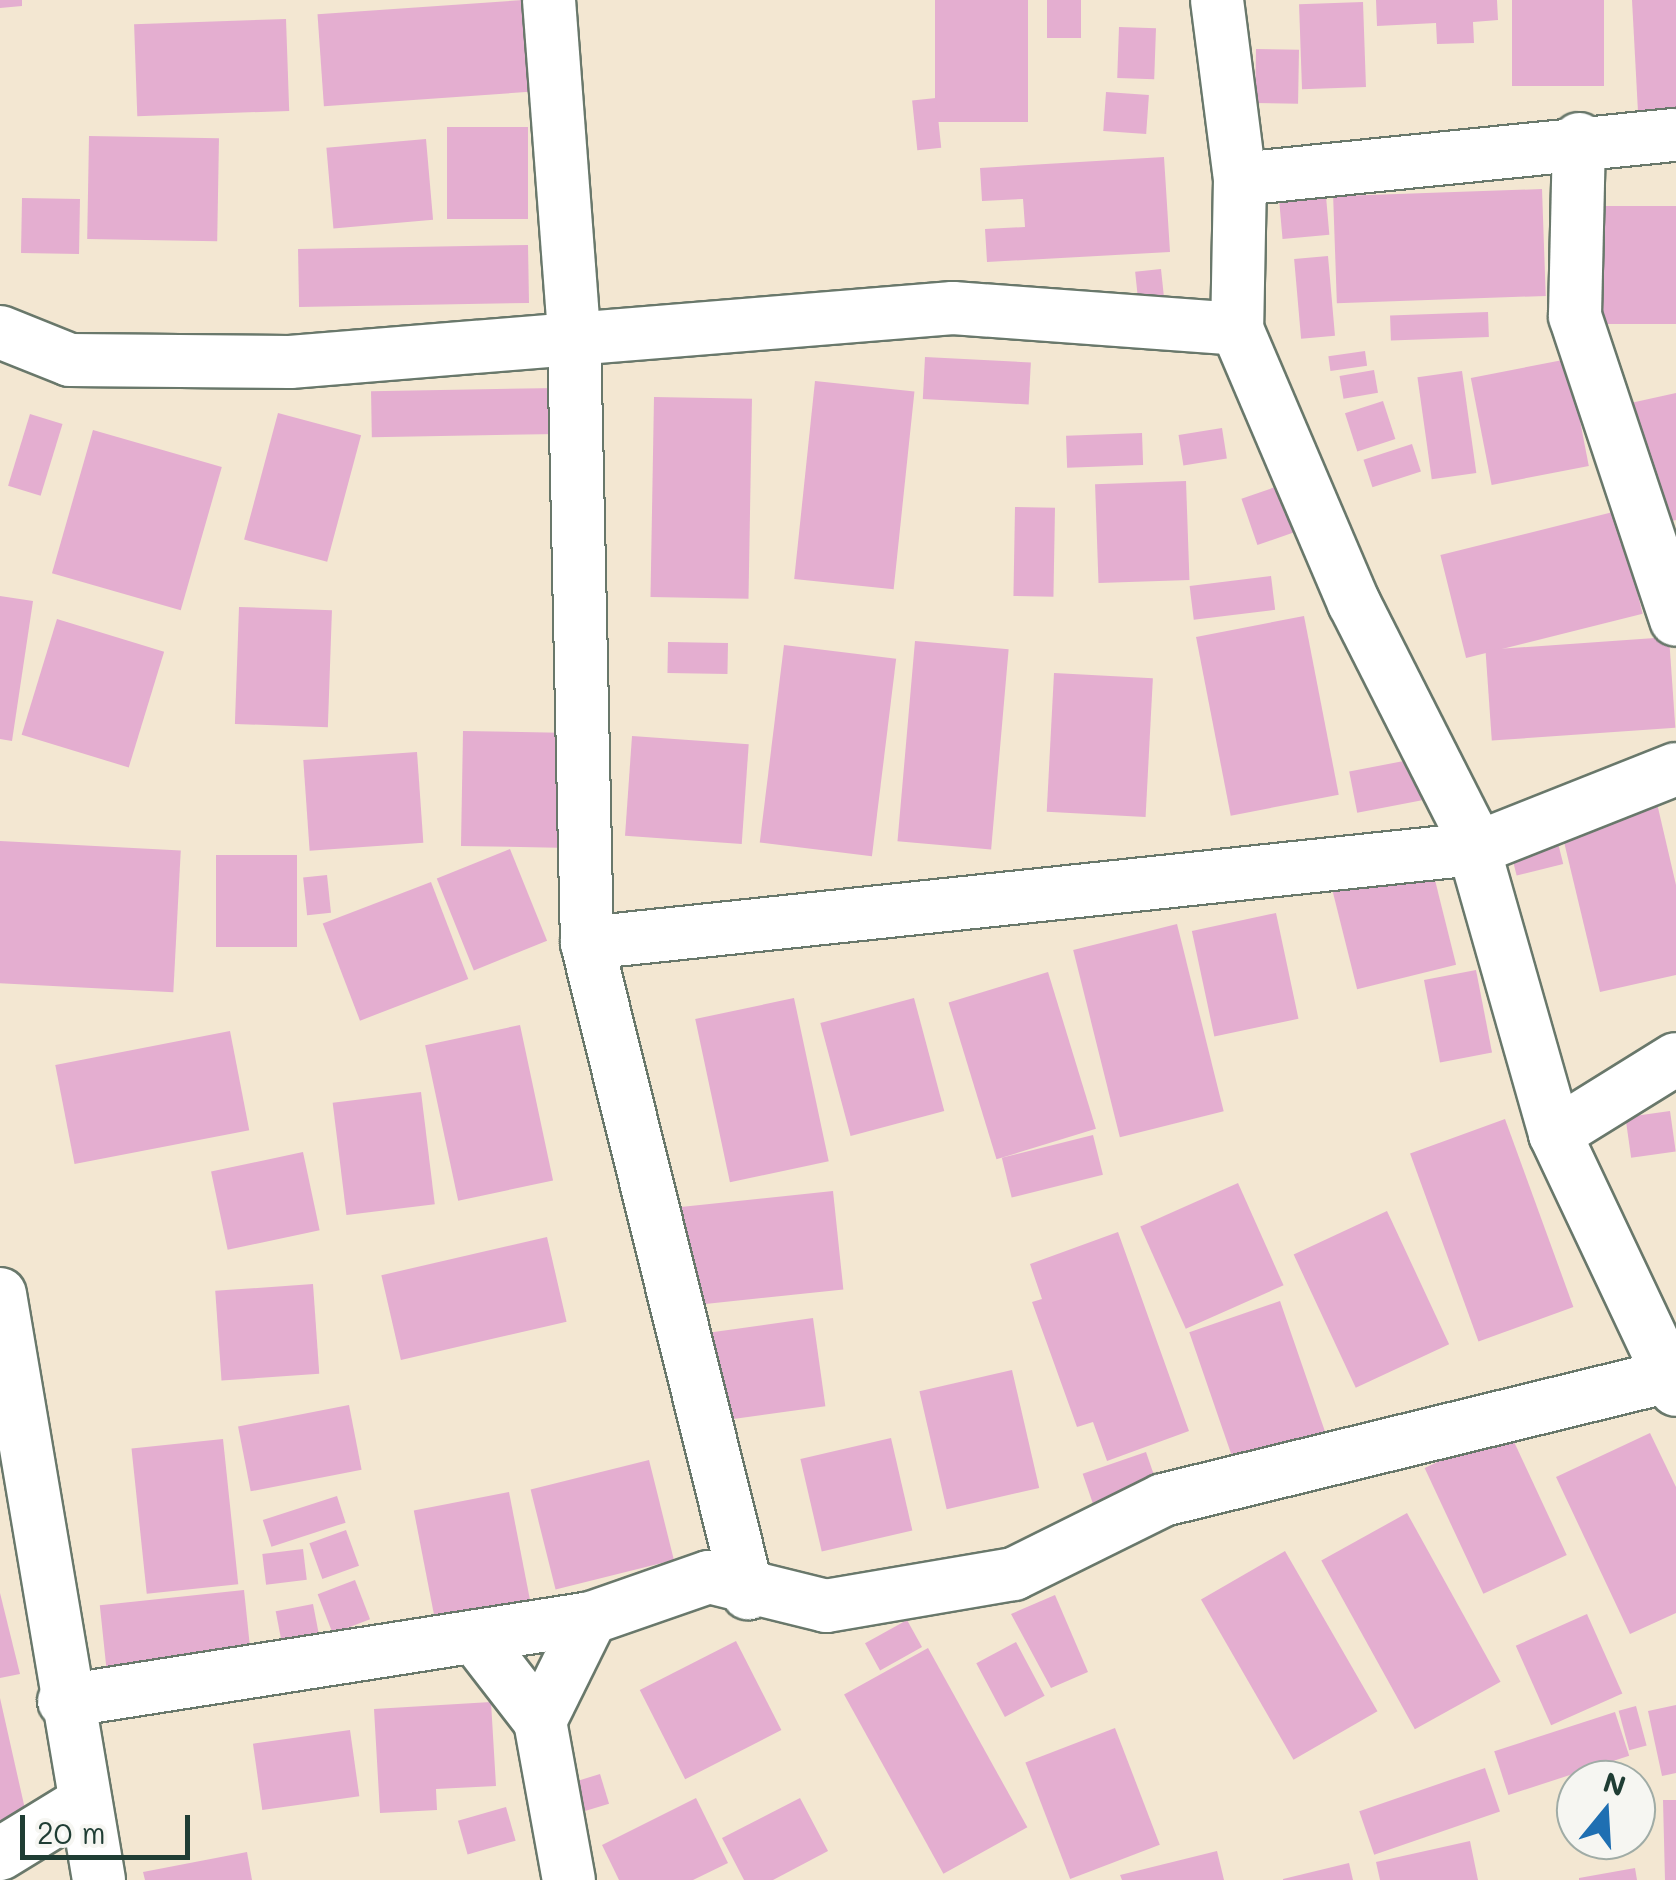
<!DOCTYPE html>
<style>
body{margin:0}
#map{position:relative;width:1676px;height:1880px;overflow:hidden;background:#f3e7d2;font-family:Mali,sans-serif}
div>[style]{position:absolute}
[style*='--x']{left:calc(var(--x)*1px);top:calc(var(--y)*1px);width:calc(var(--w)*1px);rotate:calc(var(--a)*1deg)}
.building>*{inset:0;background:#e4aed0;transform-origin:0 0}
.roads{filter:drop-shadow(2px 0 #69786b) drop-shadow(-2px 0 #69786b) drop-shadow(0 2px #69786b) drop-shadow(0 -2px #69786b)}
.street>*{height:52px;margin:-26px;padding:0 26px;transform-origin:26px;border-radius:26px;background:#fff}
span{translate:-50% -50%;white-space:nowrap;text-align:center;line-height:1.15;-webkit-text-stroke:10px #f6f6f2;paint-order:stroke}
.north{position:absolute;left:1556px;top:1760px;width:100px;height:100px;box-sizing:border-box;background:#f6f6f2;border:2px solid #a0aca6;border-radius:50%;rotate:18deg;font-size:28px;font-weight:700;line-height:40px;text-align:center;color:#1f3d34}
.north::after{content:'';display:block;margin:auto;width:35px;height:45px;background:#1f6fb2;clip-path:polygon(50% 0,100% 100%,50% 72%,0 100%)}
.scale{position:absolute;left:20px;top:1815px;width:170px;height:45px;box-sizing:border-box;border:5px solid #1f3d34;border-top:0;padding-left:12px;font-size:30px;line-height:35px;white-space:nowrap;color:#1f3d34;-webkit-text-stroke:8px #f6f6f2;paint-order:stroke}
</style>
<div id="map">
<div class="building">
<div style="clip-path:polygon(0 0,22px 0,22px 6px,0 8px)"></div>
<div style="left:523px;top:0;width:92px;height:206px;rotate:86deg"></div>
<div style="left:935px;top:0;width:93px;height:122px"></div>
<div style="left:1047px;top:0;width:34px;height:38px"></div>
<div style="clip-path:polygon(1376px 0,1497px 0,1498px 20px,1473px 22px,1474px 43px,1437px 44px,1436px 23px,1377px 26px)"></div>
<div style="left:1512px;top:0;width:92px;height:86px"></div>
<div style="clip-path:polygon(1632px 0,1676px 0,1676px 110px,1638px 112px)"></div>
<div style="left:1363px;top:2px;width:85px;height:64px;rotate:88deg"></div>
<div style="left:286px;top:19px;width:92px;height:152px;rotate:88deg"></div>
<div style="left:1119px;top:27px;width:37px;height:51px;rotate:2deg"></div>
<div style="left:1256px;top:49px;width:43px;height:54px;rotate:1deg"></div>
<div style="left:1106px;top:92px;width:43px;height:39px;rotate:4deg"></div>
<div style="left:936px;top:98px;width:50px;height:24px;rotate:84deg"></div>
<div style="left:447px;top:127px;width:81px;height:92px"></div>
<div style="left:89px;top:136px;width:130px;height:103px;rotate:1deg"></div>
<div style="left:426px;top:139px;width:81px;height:100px;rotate:85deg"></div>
<div style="clip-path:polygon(1164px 157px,1170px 252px,987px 262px,985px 229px,1025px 227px,1023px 199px,982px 201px,980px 168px)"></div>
<div style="left:1325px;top:185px;width:50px;height:47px;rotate:85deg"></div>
<div style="left:1542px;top:189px;width:107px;height:209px;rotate:88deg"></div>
<div style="left:22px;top:198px;width:58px;height:55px;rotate:1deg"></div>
<div style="left:1676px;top:206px;width:118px;height:91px;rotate:90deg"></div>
<div style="left:528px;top:245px;width:58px;height:230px;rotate:89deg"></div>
<div style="left:1328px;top:256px;width:80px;height:34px;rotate:85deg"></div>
<div style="left:1161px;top:269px;width:41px;height:26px;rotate:84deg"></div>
<div style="left:1488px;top:312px;width:25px;height:98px;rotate:88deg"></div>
<div style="left:1365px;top:351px;width:15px;height:37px;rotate:82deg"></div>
<div style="left:925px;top:357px;width:106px;height:42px;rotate:3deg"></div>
<div style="left:1568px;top:359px;width:109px;height:99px;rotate:79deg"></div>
<div style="left:1374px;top:370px;width:23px;height:35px;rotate:80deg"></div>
<div style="left:1462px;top:371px;width:103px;height:45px;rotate:82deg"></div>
<div style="left:815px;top:381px;width:100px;height:199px;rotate:6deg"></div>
<div style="left:557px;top:388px;width:46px;height:186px;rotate:89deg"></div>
<div style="clip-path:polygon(1676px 393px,1676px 520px,1656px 525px,1626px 404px)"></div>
<div style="left:654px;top:397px;width:98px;height:200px;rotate:1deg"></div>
<div style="left:1383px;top:401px;width:40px;height:40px;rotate:72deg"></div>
<div style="left:278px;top:413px;width:86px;height:131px;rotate:15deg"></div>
<div style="left:30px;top:414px;width:34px;height:75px;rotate:17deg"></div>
<div style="left:1222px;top:428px;width:31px;height:44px;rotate:81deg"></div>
<div style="left:93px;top:430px;width:134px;height:149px;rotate:16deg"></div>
<div style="left:1142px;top:433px;width:32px;height:76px;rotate:88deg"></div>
<div style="left:1412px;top:444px;width:29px;height:51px;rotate:72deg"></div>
<div style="left:1186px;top:481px;width:99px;height:91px;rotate:88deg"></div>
<div style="left:1284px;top:484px;width:49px;height:45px;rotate:71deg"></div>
<div style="left:1015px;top:507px;width:40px;height:89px;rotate:1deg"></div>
<div style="left:1617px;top:511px;width:106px;height:182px;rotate:76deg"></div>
<div style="left:1271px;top:576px;width:34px;height:82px;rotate:83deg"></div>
<div style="clip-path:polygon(0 596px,33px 601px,12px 741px,0 739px)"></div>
<div style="left:239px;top:607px;width:93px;height:117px;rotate:2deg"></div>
<div style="left:1304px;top:616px;width:182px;height:110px;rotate:79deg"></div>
<div style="left:57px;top:619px;width:112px;height:121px;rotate:17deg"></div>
<div style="left:1669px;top:637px;width:91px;height:184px;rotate:86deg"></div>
<div style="left:915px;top:641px;width:94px;height:201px;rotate:5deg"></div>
<div style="left:668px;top:642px;width:60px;height:31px;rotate:1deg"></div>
<div style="left:784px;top:645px;width:113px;height:199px;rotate:7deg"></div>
<div style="left:1054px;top:673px;width:99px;height:139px;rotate:3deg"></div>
<div style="left:463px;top:731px;width:97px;height:115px;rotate:1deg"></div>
<div style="left:632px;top:736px;width:117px;height:100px;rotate:4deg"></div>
<div style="left:417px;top:752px;width:91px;height:114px;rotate:86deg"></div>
<div style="left:1414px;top:759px;width:42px;height:66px;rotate:79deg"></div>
<div style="clip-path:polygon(1656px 799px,1676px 885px,1676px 975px,1600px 992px,1559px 821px)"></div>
<div style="left:1555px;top:831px;width:34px;height:48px;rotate:76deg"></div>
<div style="left:0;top:841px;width:181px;height:142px;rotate:3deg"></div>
<div style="left:510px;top:849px;width:99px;height:79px;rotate:68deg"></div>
<div style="left:216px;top:855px;width:81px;height:92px"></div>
<div style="left:1429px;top:856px;width:112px;height:102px;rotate:76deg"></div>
<div style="left:327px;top:875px;width:38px;height:24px;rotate:84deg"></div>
<div style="left:431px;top:882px;width:104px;height:116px;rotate:69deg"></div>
<div style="left:1276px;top:913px;width:108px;height:86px;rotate:78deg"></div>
<div style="left:1177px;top:924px;width:193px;height:107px;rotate:76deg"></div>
<div style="left:1476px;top:970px;width:84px;height:53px;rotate:79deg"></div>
<div style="left:1048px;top:972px;width:164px;height:104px;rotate:73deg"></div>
<div style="left:794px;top:998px;width:167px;height:101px;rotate:78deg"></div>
<div style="left:914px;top:998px;width:117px;height:97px;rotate:75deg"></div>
<div style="left:520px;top:1025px;width:159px;height:97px;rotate:78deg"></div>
<div style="left:230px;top:1031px;width:101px;height:178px;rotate:79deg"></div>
<div style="left:421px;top:1092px;width:113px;height:89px;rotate:83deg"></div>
<div style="left:1670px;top:1111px;width:41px;height:45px;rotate:82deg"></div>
<div style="left:1505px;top:1119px;width:200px;height:101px;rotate:70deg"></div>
<div style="left:1093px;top:1135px;width:41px;height:94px;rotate:76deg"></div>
<div style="left:303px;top:1152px;width:80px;height:94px;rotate:78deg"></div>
<div style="left:1238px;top:1183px;width:112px;height:107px;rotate:66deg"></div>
<div style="left:833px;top:1191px;width:99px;height:153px;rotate:84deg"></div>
<div style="left:1387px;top:1211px;width:147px;height:103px;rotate:65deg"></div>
<div style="clip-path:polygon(1118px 1232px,1189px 1431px,1107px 1461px,1093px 1422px,1077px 1427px,1032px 1302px,1042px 1299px,1030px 1264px)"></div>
<div style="left:547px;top:1237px;width:87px;height:170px;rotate:77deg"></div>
<div style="left:313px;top:1284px;width:90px;height:98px;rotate:86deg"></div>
<div style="left:1280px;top:1301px;width:145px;height:96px;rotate:71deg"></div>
<div style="left:813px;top:1318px;width:89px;height:102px;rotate:82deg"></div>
<div style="left:1012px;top:1370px;width:121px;height:95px;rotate:77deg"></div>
<div style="left:349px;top:1405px;width:66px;height:113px;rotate:79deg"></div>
<div style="left:1508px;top:1429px;width:139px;height:92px;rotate:65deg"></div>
<div style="clip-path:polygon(1650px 1433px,1676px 1487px,1676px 1613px,1630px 1634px,1556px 1477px)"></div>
<div style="left:891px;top:1438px;width:95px;height:93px;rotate:77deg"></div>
<div style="left:223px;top:1439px;width:146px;height:92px;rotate:84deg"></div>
<div style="left:1146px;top:1452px;width:49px;height:67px;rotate:71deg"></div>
<div style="left:649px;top:1460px;width:103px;height:122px;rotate:76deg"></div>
<div style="left:509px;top:1492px;width:116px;height:97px;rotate:79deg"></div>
<div style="left:337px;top:1496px;width:28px;height:78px;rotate:72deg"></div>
<div style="left:1407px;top:1513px;width:193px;height:98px;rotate:61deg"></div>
<div style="left:346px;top:1530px;width:38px;height:39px;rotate:70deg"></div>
<div style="left:303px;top:1549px;width:31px;height:41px;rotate:83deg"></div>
<div style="left:1285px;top:1551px;width:185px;height:97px;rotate:60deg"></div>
<div style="left:355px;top:1580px;width:42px;height:40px;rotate:69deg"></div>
<div style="left:244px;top:1590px;width:80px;height:145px;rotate:84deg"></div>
<div style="clip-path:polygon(0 1593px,20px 1674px,0 1678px)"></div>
<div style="clip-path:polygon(1055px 1595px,1088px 1672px,1051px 1688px,1011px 1614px)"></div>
<div style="left:313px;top:1604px;width:33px;height:38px;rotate:79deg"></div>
<div style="left:1587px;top:1614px;width:87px;height:78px;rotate:66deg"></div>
<div style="left:907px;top:1620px;width:31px;height:48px;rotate:61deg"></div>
<div style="left:736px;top:1641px;width:100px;height:108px;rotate:63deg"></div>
<div style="left:1016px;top:1642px;width:61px;height:45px;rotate:62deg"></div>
<div style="left:928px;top:1648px;width:205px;height:96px;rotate:61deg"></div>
<div style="clip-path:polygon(0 1698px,27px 1818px,0 1823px)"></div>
<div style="clip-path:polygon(491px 1702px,496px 1786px,436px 1789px,437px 1810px,380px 1813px,374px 1709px)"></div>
<div style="clip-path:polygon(1676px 1705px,1676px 1773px,1662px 1776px,1648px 1711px)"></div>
<div style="left:1636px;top:1706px;width:41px;height:18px;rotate:75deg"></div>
<div style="left:1615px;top:1712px;width:46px;height:127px;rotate:72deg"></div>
<div style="left:1115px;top:1728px;width:125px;height:96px;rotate:69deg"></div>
<div style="left:350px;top:1730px;width:67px;height:98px;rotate:82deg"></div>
<div style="left:1485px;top:1768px;width:46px;height:133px;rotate:71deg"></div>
<div style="left:600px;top:1774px;width:31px;height:39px;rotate:73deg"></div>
<div style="clip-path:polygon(696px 1798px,728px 1863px,693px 1880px,619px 1880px,602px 1845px)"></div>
<div style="clip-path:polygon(800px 1798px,828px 1851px,773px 1880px,744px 1880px,722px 1838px)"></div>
<div style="clip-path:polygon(1663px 1800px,1676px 1800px,1676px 1880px,1665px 1880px)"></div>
<div style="left:506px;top:1807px;width:35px;height:50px;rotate:74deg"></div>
<div style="clip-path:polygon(1470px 1841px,1478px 1880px,1380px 1880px,1376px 1862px)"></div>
<div style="clip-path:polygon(1217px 1851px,1224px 1880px,1122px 1880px,1120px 1875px)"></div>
<div style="clip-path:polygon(247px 1852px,252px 1880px,145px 1880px,143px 1872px)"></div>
<div style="clip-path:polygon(1349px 1863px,1353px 1880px,1283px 1880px,1283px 1879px)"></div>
<div style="clip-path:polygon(1635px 1868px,1637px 1880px,1579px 1880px,1579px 1878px)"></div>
</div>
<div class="roads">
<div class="street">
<div style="--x:549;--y:0;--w:336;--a:85.7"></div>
<div style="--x:574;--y:335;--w:608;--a:88.78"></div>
<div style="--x:587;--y:943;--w:670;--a:76.09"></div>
<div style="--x:1217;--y:0;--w:180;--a:82.7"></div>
<div style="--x:1240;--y:179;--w:150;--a:91.1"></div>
<div style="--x:1237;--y:329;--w:298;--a:66.9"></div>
<div style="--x:1354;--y:603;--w:252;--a:63.1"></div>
<div style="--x:1468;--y:828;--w:318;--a:74.1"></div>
<div style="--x:1555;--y:1134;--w:283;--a:64.7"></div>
<div style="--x:1579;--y:139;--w:177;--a:91.3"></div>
<div style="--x:1575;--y:316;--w:320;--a:71.6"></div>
<div style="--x:1240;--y:179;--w:438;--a:-5.8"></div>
<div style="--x:0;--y:332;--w:75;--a:21.8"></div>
<div style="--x:70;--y:360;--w:220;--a:0.5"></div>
<div style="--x:290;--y:362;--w:665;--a:-4.66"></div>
<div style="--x:953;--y:308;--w:285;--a:4.2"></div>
<div style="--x:587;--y:943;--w:892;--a:-6.05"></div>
<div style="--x:1474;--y:849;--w:217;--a:-21.6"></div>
<div style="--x:1555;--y:1134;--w:142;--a:-31.8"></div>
<div style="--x:0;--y:1294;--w:594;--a:80.41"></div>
<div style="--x:475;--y:1637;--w:106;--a:52.3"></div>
<div style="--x:540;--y:1721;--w:162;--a:79.7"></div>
<div style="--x:64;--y:1701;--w:533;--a:-8.95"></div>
<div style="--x:591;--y:1618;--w:125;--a:-19.2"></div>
<div style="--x:709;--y:1577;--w:121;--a:13.9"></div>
<div style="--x:826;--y:1606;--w:191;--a:-9.7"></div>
<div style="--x:1014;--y:1574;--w:166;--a:-26.4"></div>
<div style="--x:1163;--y:1500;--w:521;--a:-13.77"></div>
<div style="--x:540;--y:1721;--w:115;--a:-63.7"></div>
<div style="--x:0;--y:1854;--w:100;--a:-31.5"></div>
</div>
</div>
<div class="north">N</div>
<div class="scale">20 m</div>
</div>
